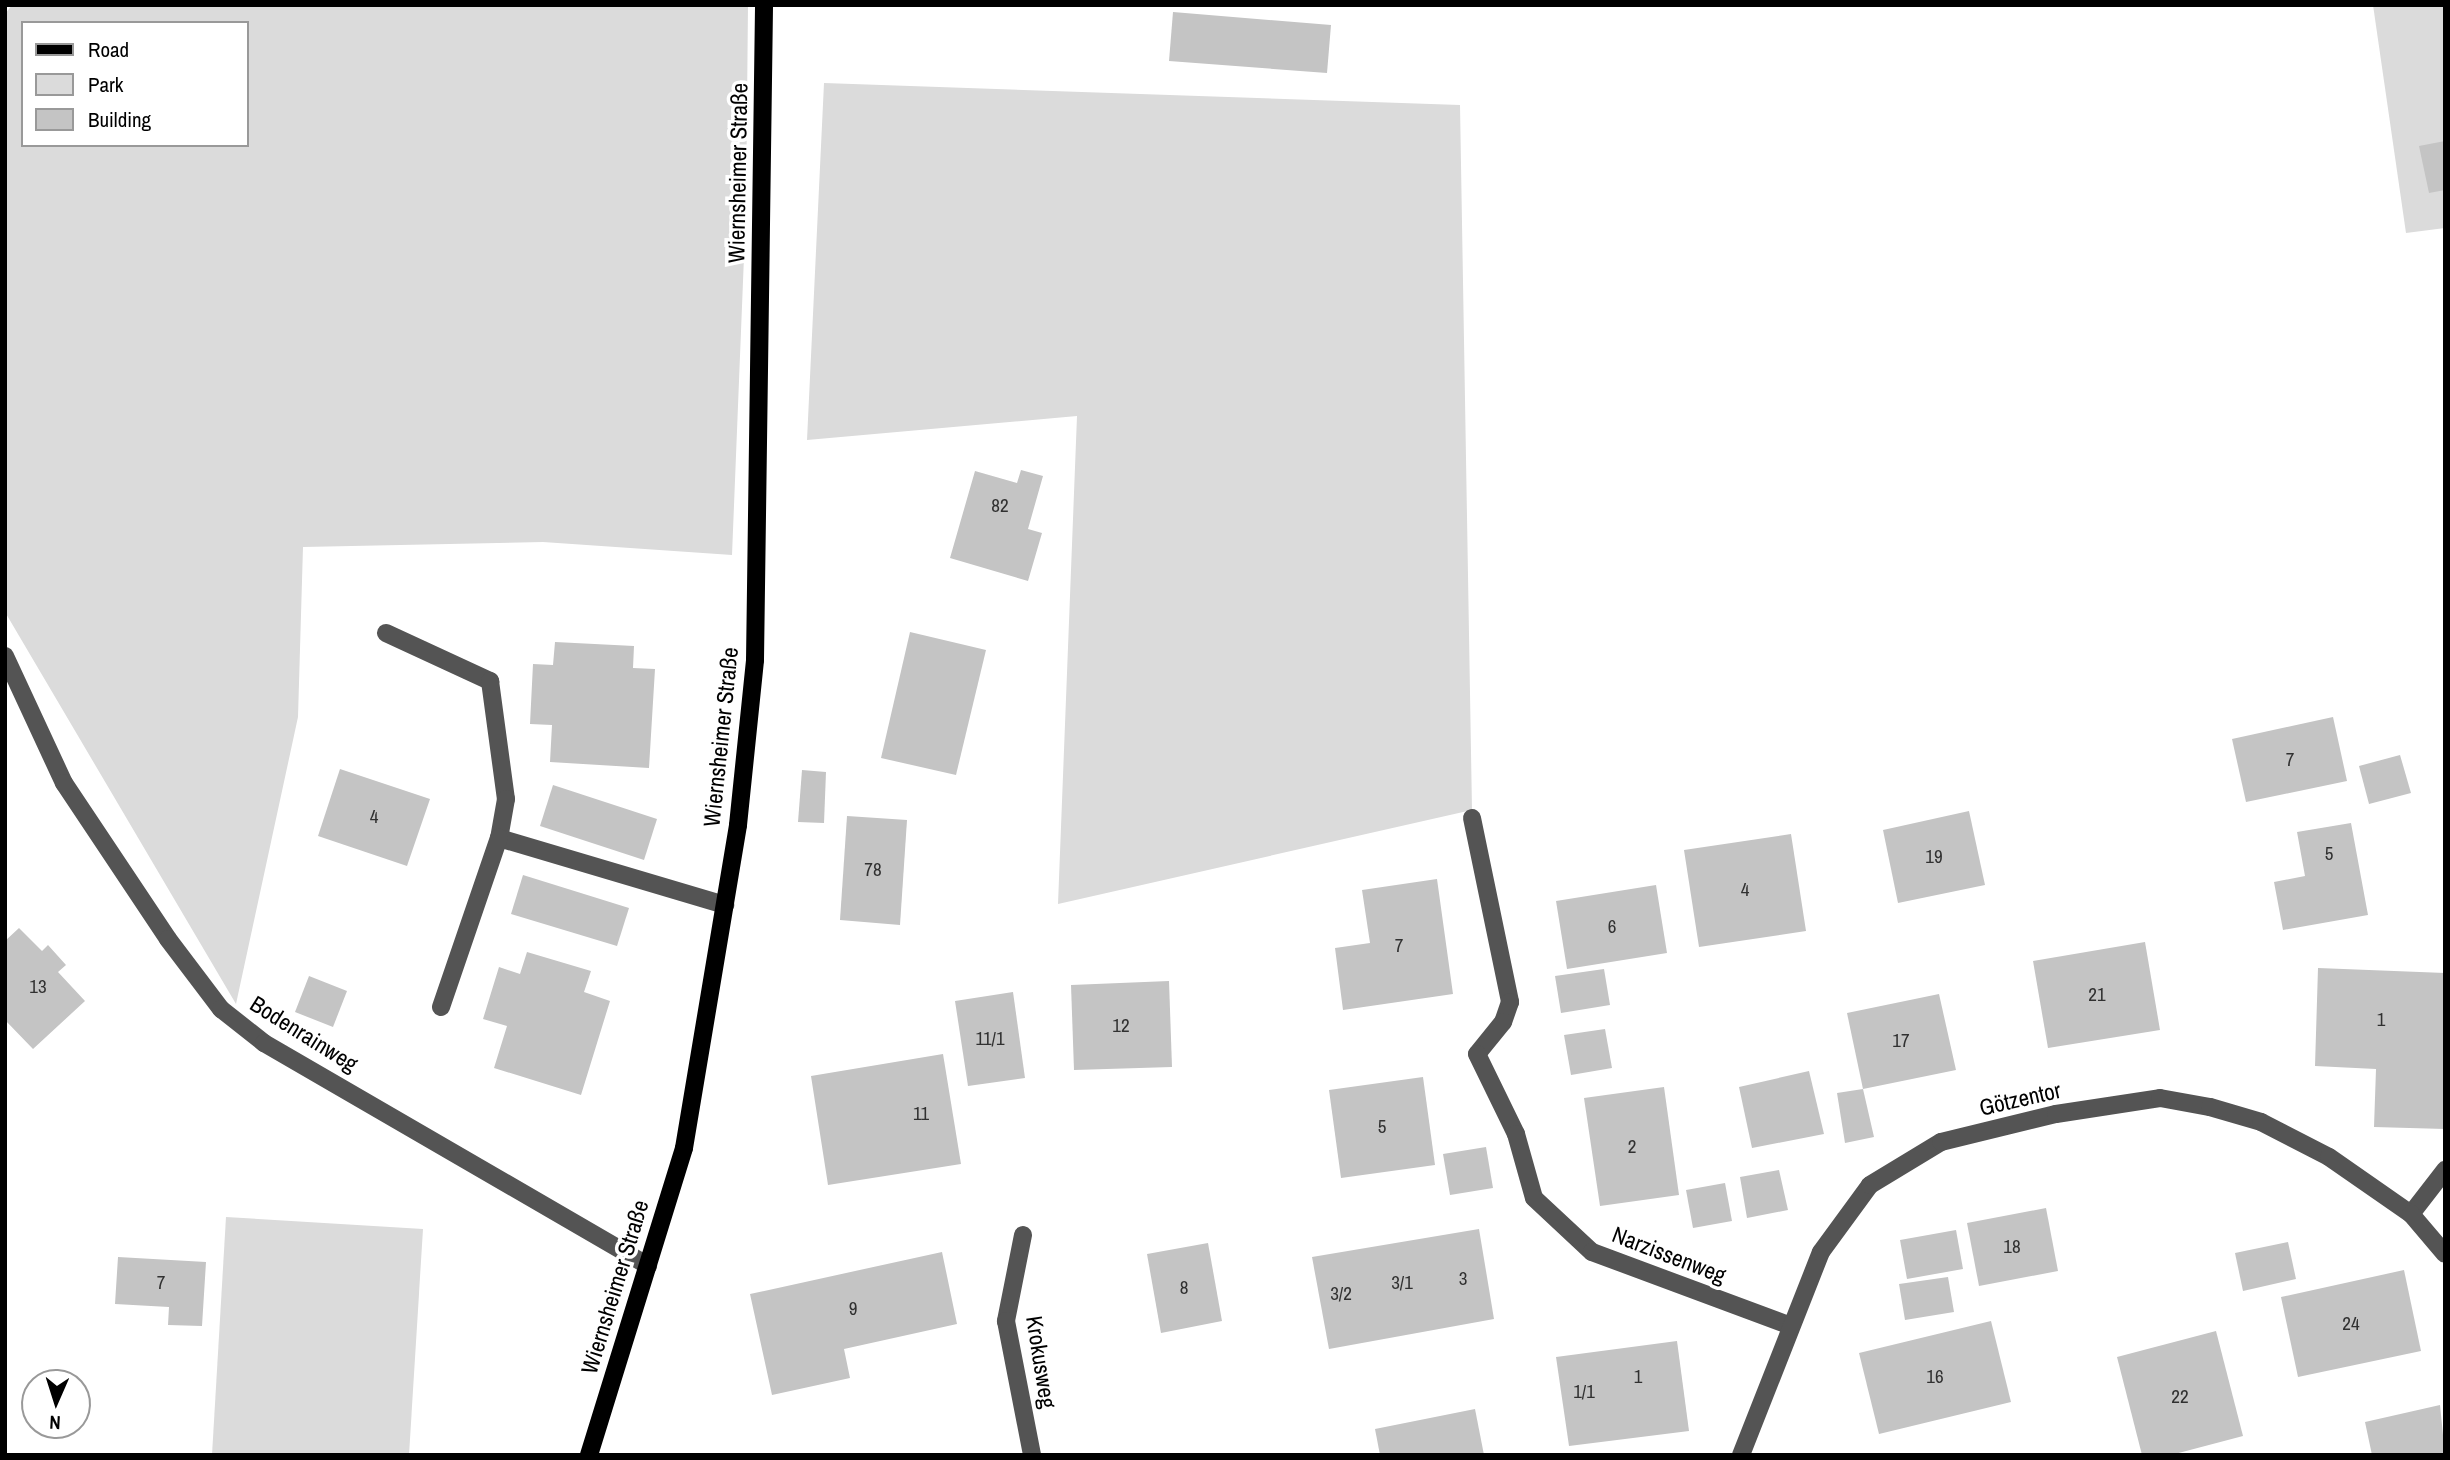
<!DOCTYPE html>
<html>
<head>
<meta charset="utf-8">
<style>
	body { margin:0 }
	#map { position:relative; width:2450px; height:1460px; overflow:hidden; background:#fff; font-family:"Archivo Narrow",sans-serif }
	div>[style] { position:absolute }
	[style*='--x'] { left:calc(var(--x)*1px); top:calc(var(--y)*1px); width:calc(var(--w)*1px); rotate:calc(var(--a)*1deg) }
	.green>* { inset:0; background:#dbdbdb }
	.building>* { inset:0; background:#c4c4c4 }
	.minor>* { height:18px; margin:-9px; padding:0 9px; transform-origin:9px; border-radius:9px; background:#545454 }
	.major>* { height:18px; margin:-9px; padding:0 9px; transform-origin:9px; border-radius:9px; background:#000 }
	span { translate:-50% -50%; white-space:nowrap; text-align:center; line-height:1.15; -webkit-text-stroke:7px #fff; paint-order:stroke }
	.number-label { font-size:19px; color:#313131 }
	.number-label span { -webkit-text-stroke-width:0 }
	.street-label { font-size:23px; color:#000 }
	.frame { position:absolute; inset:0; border:7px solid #000; pointer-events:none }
	.legend { position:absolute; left:21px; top:21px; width:228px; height:126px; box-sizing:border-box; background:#fff; border:2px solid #999; margin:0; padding:9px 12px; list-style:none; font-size:21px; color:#000 }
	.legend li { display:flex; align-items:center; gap:14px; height:35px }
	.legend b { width:35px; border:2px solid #999 }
	.north { position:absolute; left:21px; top:1369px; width:70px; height:70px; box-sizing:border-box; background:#fff; border:2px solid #999; border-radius:50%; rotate:183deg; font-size:19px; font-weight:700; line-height:28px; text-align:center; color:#000 }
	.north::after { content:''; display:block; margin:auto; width:24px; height:32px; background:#000; clip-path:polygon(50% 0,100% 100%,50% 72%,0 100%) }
</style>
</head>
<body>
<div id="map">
	<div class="green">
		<div style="clip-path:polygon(evenodd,12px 5px,748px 5px,746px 207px,732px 555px,543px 542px,303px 547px,298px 717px,236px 1004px,5px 612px,5px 14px,12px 5px,23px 23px,247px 23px,247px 145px,23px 145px,23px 23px)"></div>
		<div style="clip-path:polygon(2373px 5px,2445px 5px,2445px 228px,2406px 233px)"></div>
		<div style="clip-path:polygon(824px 83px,1460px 105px,1472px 810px,1058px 904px,1077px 416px,807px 440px)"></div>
		<div style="clip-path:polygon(226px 1217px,423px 1229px,409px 1455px,212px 1455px)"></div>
	</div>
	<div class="building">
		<div style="clip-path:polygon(1173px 12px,1331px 25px,1327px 73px,1169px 61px)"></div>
		<div style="clip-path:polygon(2445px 141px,2445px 190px,2429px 193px,2419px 146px)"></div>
		<div style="clip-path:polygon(1021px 470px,1043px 476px,1028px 529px,1042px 533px,1028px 581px,950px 558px,975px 471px,1017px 483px)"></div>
		<div style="clip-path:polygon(910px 632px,986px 650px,956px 775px,881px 758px)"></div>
		<div style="clip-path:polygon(555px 642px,634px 646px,633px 668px,655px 669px,649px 768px,550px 762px,552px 725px,530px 724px,533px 664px,553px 665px)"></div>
		<div style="clip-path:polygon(2333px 717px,2347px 781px,2246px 802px,2232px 739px)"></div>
		<div style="clip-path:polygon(2400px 755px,2411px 793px,2369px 804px,2359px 766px)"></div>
		<div style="clip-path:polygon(340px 769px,430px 799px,407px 866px,318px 836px)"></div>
		<div style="clip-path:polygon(802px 770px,826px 772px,824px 823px,798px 822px)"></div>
		<div style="clip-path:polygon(553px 785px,657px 819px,644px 860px,540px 826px)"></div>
		<div style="clip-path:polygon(1969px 811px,1985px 885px,1898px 903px,1883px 830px)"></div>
		<div style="clip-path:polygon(847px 816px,907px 820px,900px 925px,840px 920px)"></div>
		<div style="clip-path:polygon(2351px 823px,2368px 915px,2283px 930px,2274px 882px,2305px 876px,2297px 832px)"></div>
		<div style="clip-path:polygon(1791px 834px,1806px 931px,1699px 947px,1684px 850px)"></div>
		<div style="clip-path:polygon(523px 875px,629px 908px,617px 946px,511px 914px)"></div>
		<div style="clip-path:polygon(1437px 879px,1453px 994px,1343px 1010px,1335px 948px,1370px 943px,1362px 890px)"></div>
		<div style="clip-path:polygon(1656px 885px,1667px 953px,1567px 969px,1556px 901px)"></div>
		<div style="clip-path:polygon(19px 928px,42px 951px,48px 945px,66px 965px,58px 972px,85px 1001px,33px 1049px,5px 1020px,5px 941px)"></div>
		<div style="clip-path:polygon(2145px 942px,2160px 1030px,2048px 1048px,2033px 961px)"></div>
		<div style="clip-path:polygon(527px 952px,591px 971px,584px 992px,610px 1001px,581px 1095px,494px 1068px,507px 1026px,483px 1019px,499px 967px,520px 974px)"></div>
		<div style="clip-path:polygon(2318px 968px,2445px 973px,2445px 1129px,2374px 1127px,2376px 1069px,2315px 1066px)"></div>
		<div style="clip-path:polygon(1604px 969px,1610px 1005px,1561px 1013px,1555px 976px)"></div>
		<div style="clip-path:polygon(309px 976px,347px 991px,333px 1027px,295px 1012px)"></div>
		<div style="clip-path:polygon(1169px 981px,1172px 1067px,1074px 1070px,1071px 985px)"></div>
		<div style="clip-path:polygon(1013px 992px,1025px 1078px,968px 1086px,955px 1001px)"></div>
		<div style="clip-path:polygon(1939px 994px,1956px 1070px,1863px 1089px,1847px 1013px)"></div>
		<div style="clip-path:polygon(1605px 1029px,1612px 1068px,1571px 1075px,1564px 1035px)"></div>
		<div style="clip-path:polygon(943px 1054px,961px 1164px,828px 1185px,811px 1076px)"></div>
		<div style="clip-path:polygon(1809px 1071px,1824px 1134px,1752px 1148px,1739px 1087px)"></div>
		<div style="clip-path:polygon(1423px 1077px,1435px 1165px,1341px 1178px,1329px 1090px)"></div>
		<div style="clip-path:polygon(1664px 1087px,1679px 1195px,1600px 1206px,1584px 1098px)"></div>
		<div style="clip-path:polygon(1863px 1089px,1874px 1137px,1845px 1143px,1837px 1093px)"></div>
		<div style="clip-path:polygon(1486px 1147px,1493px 1188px,1450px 1195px,1443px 1154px)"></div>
		<div style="clip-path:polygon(1779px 1170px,1788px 1210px,1747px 1218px,1740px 1177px)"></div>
		<div style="clip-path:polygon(1725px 1183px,1732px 1221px,1693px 1228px,1686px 1190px)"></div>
		<div style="clip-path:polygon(2046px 1208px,2058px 1271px,1979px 1286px,1967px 1223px)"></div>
		<div style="clip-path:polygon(1479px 1229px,1494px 1319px,1329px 1349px,1312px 1257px)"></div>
		<div style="clip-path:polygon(1956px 1230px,1963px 1269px,1907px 1279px,1900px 1240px)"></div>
		<div style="clip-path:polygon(2288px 1242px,2296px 1279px,2243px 1291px,2235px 1253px)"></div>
		<div style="clip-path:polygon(1208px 1243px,1222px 1321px,1161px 1333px,1147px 1254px)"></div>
		<div style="clip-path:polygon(942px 1252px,957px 1324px,844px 1349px,850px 1378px,772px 1395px,750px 1294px)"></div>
		<div style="clip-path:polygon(118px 1257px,206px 1262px,202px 1326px,168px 1325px,169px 1307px,115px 1304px)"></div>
		<div style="clip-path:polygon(2404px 1270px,2421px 1351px,2298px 1377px,2281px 1297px)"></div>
		<div style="clip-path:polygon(1948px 1277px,1954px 1312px,1905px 1320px,1899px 1284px)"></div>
		<div style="clip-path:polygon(1991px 1321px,2011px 1402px,1879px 1434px,1859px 1353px)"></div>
		<div style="clip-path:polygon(2216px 1331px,2243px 1436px,2171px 1455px,2142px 1455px,2117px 1357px)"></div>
		<div style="clip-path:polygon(1677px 1341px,1689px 1431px,1569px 1446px,1556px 1357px)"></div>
		<div style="clip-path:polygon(2440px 1405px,2445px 1455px,2372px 1455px,2365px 1422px)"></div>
		<div style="clip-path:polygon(1475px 1409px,1484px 1455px,1380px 1455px,1375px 1429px)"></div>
	</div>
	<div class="minor">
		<div style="--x:386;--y:633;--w:115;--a:24.8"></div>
		<div style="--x:490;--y:681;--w:119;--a:82.3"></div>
		<div style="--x:506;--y:799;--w:40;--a:100"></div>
		<div style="--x:499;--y:838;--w:236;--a:16.5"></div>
		<div style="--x:5;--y:656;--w:140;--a:65.1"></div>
		<div style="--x:64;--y:783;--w:187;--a:56.3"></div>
		<div style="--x:168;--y:939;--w:88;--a:52.9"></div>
		<div style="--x:221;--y:1009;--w:55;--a:38.3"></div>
		<div style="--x:264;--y:1043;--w:444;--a:30.1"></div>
		<div style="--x:1472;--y:818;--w:188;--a:78.3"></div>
		<div style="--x:1510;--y:1002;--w:21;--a:109"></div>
		<div style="--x:1503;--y:1022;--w:41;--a:129.1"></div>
		<div style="--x:1477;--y:1054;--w:89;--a:64"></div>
		<div style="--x:1516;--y:1134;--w:66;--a:74.3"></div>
		<div style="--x:1534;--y:1198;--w:79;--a:43"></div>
		<div style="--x:1592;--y:1252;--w:212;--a:20.4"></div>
		<div style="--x:441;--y:1007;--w:179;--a:-71.1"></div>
		<div style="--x:2411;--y:1214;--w:56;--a:-52.3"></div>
		<div style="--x:1023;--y:1235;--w:88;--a:101.2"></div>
		<div style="--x:1006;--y:1321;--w:136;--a:79"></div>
		<div style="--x:1741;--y:1455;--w:218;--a:-68.5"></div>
		<div style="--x:1821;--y:1252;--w:83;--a:-53.8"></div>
		<div style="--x:1870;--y:1185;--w:83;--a:-31.2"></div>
		<div style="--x:1941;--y:1142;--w:118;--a:-13.7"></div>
		<div style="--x:2056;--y:1114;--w:105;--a:-8.7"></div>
		<div style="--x:2160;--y:1098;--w:51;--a:10.2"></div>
		<div style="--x:2210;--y:1107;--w:53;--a:16.4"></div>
		<div style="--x:2261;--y:1122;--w:76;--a:27.2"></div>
		<div style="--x:2329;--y:1157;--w:100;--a:34.8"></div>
		<div style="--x:2411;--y:1214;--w:52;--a:49.6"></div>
	</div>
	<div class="major">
		<div style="--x:589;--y:1455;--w:321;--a:-72.8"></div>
		<div style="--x:684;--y:1148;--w:327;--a:-80.5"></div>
		<div style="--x:738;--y:825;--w:166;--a:-84.1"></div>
		<div style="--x:755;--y:660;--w:655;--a:-89.21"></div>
	</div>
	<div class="number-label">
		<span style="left:1000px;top:506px">82</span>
		<span style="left:2290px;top:760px">7</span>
		<span style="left:374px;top:817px">4</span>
		<span style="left:2329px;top:854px">5</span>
		<span style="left:1934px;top:857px">19</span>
		<span style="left:873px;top:870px">78</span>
		<span style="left:1745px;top:890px">4</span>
		<span style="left:1612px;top:927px">6</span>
		<span style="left:1399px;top:946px">7</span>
		<span style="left:38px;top:987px">13</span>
		<span style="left:2097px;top:995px">21</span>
		<span style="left:2381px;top:1020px">1</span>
		<span style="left:1121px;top:1026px">12</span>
		<span style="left:990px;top:1039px">11/1</span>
		<span style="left:1901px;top:1041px">17</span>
		<span style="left:921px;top:1114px">11</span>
		<span style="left:1382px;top:1127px">5</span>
		<span style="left:1632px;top:1147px">2</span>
		<span style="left:2012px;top:1247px">18</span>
		<span style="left:1463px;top:1279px">3</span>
		<span style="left:161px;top:1283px">7</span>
		<span style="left:1402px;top:1283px">3/1</span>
		<span style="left:1184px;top:1288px">8</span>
		<span style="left:1341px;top:1294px">3/2</span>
		<span style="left:853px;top:1309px">9</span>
		<span style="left:2351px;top:1324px">24</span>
		<span style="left:1638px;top:1377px">1</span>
		<span style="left:1935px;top:1377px">16</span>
		<span style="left:1584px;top:1392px">1/1</span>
		<span style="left:2180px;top:1397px">22</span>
	</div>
	<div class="street-label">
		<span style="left:738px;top:173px;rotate:-89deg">Wiernsheimer Straße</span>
		<span style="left:721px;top:737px;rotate:-84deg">Wiernsheimer Straße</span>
		<span style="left:304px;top:1034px;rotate:32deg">Bodenrainweg</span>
		<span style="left:2020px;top:1099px;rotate:-13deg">Götzentor</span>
		<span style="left:1669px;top:1255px;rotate:21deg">Narzissenweg</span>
		<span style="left:615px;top:1287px;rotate:-73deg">Wiernsheimer Straße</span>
		<span style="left:1041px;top:1362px;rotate:81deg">Krokusweg</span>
	</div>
	<div class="frame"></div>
	<ul class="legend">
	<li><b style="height:9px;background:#000"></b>Road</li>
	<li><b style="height:19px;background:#dbdbdb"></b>Park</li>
	<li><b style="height:19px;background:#c4c4c4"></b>Building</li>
	</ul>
	<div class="north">N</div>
</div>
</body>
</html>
